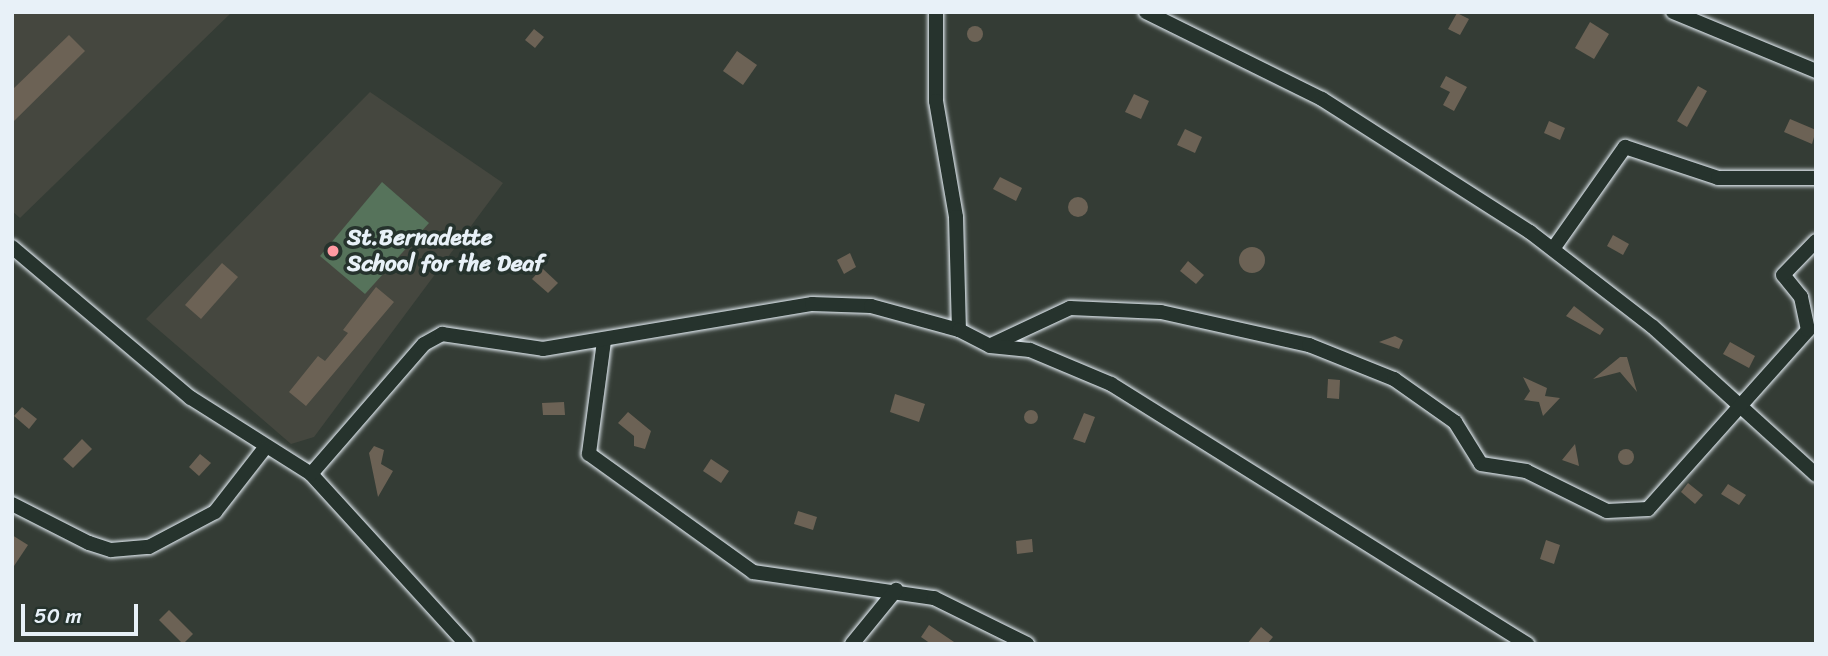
<!DOCTYPE html>
<html>
<head>
<meta charset="utf-8">
<style>
	body { margin:0 }
	#map { position:relative; width:1828px; height:656px; overflow:hidden; background:#343c35; font-family:Sriracha,sans-serif }
	div>[style] { position:absolute }
	[style*='--x'] { left:calc(var(--x)*1px); top:calc(var(--y)*1px); width:calc(var(--w)*1px); rotate:calc(var(--a)*1deg) }
	.built>* { inset:0; background:#45473f }
	.green>* { inset:0; background:#56735b }
	.building>* { inset:0; background:#6c6255 }
	.round { border-radius:50% }
	.roads { filter:drop-shadow(0 0 2px #e8f1f8) drop-shadow(0 0 2px #e8f1f8) }
	.street>* { height:14px; margin:-7px; padding:0 7px; transform-origin:7px; border-radius:7px; background:#26332d }
	.dots>* { width:19px; height:19px; translate:-50% -50%; box-sizing:border-box; border:4px solid #26332d; border-radius:50% }
	span { translate:-50% -50%; white-space:nowrap; text-align:center; line-height:1.15; -webkit-text-stroke:7px #26332d; paint-order:stroke }
	.poi-label { font-size:23px; color:#e8f1f8; font-weight:700 }
	.left { translate:0 -50%; text-align:left }
	.frame { position:absolute; inset:0; border:14px solid #e8f1f8; pointer-events:none }
	.scale { position:absolute; left:21px; top:604px; width:117px; height:32px; box-sizing:border-box; border:4px solid #e8f1f8; border-top:0; padding-left:9px; font-size:21px; line-height:24px; white-space:nowrap; color:#e8f1f8; -webkit-text-stroke:5px #26332d; paint-order:stroke }
</style>
</head>
<body>
<div id="map">
	<div class="built">
		<div style="clip-path:polygon(12px 12px,232px 12px,20px 218px,12px 211px)"></div>
		<div style="clip-path:polygon(370px 92px,503px 183px,314px 437px,291px 444px,146px 319px)"></div>
	</div>
	<div class="green">
		<div style="clip-path:polygon(382px 182px,429px 223px,365px 294px,320px 256px)"></div>
	</div>
	<div class="building">
		<div style="clip-path:polygon(1457px 13px,1469px 19px,1460px 35px,1448px 29px)"></div>
		<div style="clip-path:polygon(1590px 22px,1609px 34px,1594px 59px,1575px 48px)"></div>
		<div class="round" style="left:967px;top:26px;width:16px;height:16px"></div>
		<div style="clip-path:polygon(534px 29px,544px 37px,535px 48px,525px 40px)"></div>
		<div style="clip-path:polygon(69px 35px,85px 51px,12px 123px,12px 90px)"></div>
		<div style="clip-path:polygon(737px 51px,757px 65px,743px 85px,723px 71px)"></div>
		<div style="clip-path:polygon(1446px 76px,1467px 87px,1454px 111px,1443px 105px,1450px 92px,1440px 87px)"></div>
		<div style="clip-path:polygon(1698px 86px,1707px 91px,1687px 127px,1677px 121px)"></div>
		<div style="clip-path:polygon(1134px 94px,1149px 101px,1141px 119px,1125px 112px)"></div>
		<div style="clip-path:polygon(1790px 119px,1816px 130px,1812px 144px,1784px 132px)"></div>
		<div style="clip-path:polygon(1549px 121px,1565px 128px,1560px 140px,1544px 133px)"></div>
		<div style="clip-path:polygon(1185px 129px,1202px 137px,1195px 153px,1177px 145px)"></div>
		<div style="clip-path:polygon(1000px 177px,1022px 188px,1016px 201px,993px 189px)"></div>
		<div class="round" style="left:1068px;top:197px;width:20px;height:20px"></div>
		<div style="clip-path:polygon(1613px 235px,1629px 244px,1623px 255px,1607px 246px)"></div>
		<div class="round" style="left:1239px;top:247px;width:26px;height:26px"></div>
		<div style="clip-path:polygon(850px 253px,856px 267px,844px 274px,837px 260px)"></div>
		<div style="clip-path:polygon(1188px 261px,1204px 275px,1196px 284px,1180px 271px)"></div>
		<div style="clip-path:polygon(222px 263px,238px 277px,201px 319px,185px 305px)"></div>
		<div style="clip-path:polygon(542px 268px,558px 283px,548px 293px,532px 279px)"></div>
		<div style="clip-path:polygon(376px 287px,394px 302px,306px 406px,289px 392px,318px 356px,325px 361px,348px 333px,343px 330px)"></div>
		<div style="clip-path:polygon(1574px 306px,1604px 329px,1600px 335px,1566px 316px)"></div>
		<div style="clip-path:polygon(1395px 336px,1403px 340px,1399px 349px,1379px 342px)"></div>
		<div style="clip-path:polygon(1730px 342px,1755px 356px,1749px 368px,1723px 354px)"></div>
		<div style="clip-path:polygon(1620px 357px,1627px 357px,1637px 392px,1620px 372px,1593px 379px)"></div>
		<div style="clip-path:polygon(1523px 377px,1547px 388px,1545px 396px,1560px 398px,1543px 416px,1539px 402px,1524px 400px,1530px 391px)"></div>
		<div style="clip-path:polygon(1328px 379px,1340px 380px,1339px 399px,1327px 398px)"></div>
		<div style="clip-path:polygon(895px 394px,925px 404px,919px 422px,890px 412px)"></div>
		<div style="clip-path:polygon(564px 402px,565px 415px,543px 415px,542px 403px)"></div>
		<div style="clip-path:polygon(22px 407px,37px 419px,29px 429px,14px 416px)"></div>
		<div class="round" style="left:1024px;top:410px;width:14px;height:14px"></div>
		<div style="clip-path:polygon(628px 412px,651px 431px,645px 449px,634px 446px,634px 436px,618px 423px)"></div>
		<div style="clip-path:polygon(1084px 413px,1095px 417px,1085px 443px,1073px 439px)"></div>
		<div style="clip-path:polygon(82px 439px,92px 449px,73px 468px,63px 459px)"></div>
		<div style="clip-path:polygon(1575px 444px,1579px 466px,1562px 460px)"></div>
		<div style="clip-path:polygon(374px 446px,384px 450px,381px 464px,393px 471px,378px 497px,369px 453px)"></div>
		<div class="round" style="left:1618px;top:449px;width:16px;height:16px"></div>
		<div style="clip-path:polygon(200px 454px,211px 463px,199px 476px,189px 467px)"></div>
		<div style="clip-path:polygon(711px 459px,729px 471px,721px 483px,703px 471px)"></div>
		<div style="clip-path:polygon(1688px 483px,1703px 495px,1695px 504px,1681px 492px)"></div>
		<div style="clip-path:polygon(1728px 484px,1746px 495px,1739px 505px,1721px 494px)"></div>
		<div style="clip-path:polygon(798px 511px,817px 517px,813px 530px,794px 524px)"></div>
		<div style="clip-path:polygon(12px 535px,28px 545px,12px 569px)"></div>
		<div style="clip-path:polygon(1032px 539px,1033px 552px,1017px 554px,1016px 541px)"></div>
		<div style="clip-path:polygon(1546px 540px,1560px 545px,1554px 564px,1540px 559px)"></div>
		<div style="clip-path:polygon(169px 610px,193px 634px,183px 644px,159px 620px)"></div>
		<div style="clip-path:polygon(929px 625px,957px 644px,931px 644px,921px 637px)"></div>
		<div style="clip-path:polygon(1261px 627px,1273px 637px,1267px 644px,1247px 644px)"></div>
	</div>
	<div class="roads">
		<div class="street">
			<div style="--x:936;--y:12;--w:89;--a:90"></div>
			<div style="--x:936;--y:101;--w:118;--a:80.2"></div>
			<div style="--x:956;--y:217;--w:113;--a:88.5"></div>
			<div style="--x:1146;--y:12;--w:196;--a:26.3"></div>
			<div style="--x:1322;--y:99;--w:247;--a:32.6"></div>
			<div style="--x:1530;--y:232;--w:155;--a:37.7"></div>
			<div style="--x:1653;--y:327;--w:220;--a:42.2"></div>
			<div style="--x:1673;--y:12;--w:155;--a:22.4"></div>
			<div style="--x:12;--y:247;--w:234;--a:40.2"></div>
			<div style="--x:191;--y:398;--w:142;--a:32.3"></div>
			<div style="--x:311;--y:474;--w:230;--a:47.6"></div>
			<div style="--x:1553;--y:249;--w:125;--a:-54.8"></div>
			<div style="--x:1625;--y:147;--w:98;--a:18.4"></div>
			<div style="--x:1718;--y:178;--w:98;--a:0"></div>
			<div style="--x:604;--y:341;--w:114;--a:97.6"></div>
			<div style="--x:589;--y:454;--w:202;--a:35.7"></div>
			<div style="--x:753;--y:572;--w:183;--a:8.2"></div>
			<div style="--x:934;--y:598;--w:104;--a:26.3"></div>
			<div style="--x:991;--y:345;--w:87;--a:-25.1"></div>
			<div style="--x:1070;--y:308;--w:91;--a:2.5"></div>
			<div style="--x:1161;--y:312;--w:152;--a:12.6"></div>
			<div style="--x:1309;--y:345;--w:92;--a:21.8"></div>
			<div style="--x:1394;--y:379;--w:75;--a:35.2"></div>
			<div style="--x:1455;--y:422;--w:49;--a:58.2"></div>
			<div style="--x:1481;--y:464;--w:46;--a:8.8"></div>
			<div style="--x:1526;--y:471;--w:90;--a:26.3"></div>
			<div style="--x:1607;--y:511;--w:41;--a:-2.8"></div>
			<div style="--x:1648;--y:509;--w:240;--a:-48.2"></div>
			<div style="--x:1808;--y:330;--w:34;--a:-102"></div>
			<div style="--x:1801;--y:297;--w:28;--a:-129"></div>
			<div style="--x:1783;--y:275;--w:47;--a:-45.9"></div>
			<div style="--x:311;--y:474;--w:172;--a:-49"></div>
			<div style="--x:424;--y:344;--w:21;--a:-29"></div>
			<div style="--x:442;--y:334;--w:102;--a:8.4"></div>
			<div style="--x:543;--y:349;--w:273;--a:-9.5"></div>
			<div style="--x:812;--y:304;--w:59;--a:1.9"></div>
			<div style="--x:871;--y:306;--w:91;--a:15.3"></div>
			<div style="--x:959;--y:330;--w:35;--a:27"></div>
			<div style="--x:990;--y:346;--w:40;--a:5.7"></div>
			<div style="--x:1030;--y:350;--w:88;--a:22.8"></div>
			<div style="--x:1111;--y:384;--w:491;--a:32"></div>
			<div style="--x:12;--y:504;--w:86;--a:26.9"></div>
			<div style="--x:89;--y:543;--w:23;--a:18"></div>
			<div style="--x:111;--y:550;--w:38;--a:-5"></div>
			<div style="--x:149;--y:547;--w:75;--a:-27.9"></div>
			<div style="--x:215;--y:512;--w:80;--a:-52.1"></div>
			<div style="--x:852;--y:644;--w:70;--a:-50.8"></div>
		</div>
	</div>
	<div class="dots">
		<div style="left:333px;top:251px;background:#ff9aa2"></div>
	</div>
	<div class="poi-label">
		<span class="left" style="left:347px;top:251px">St.Bernadette<br>School for the Deaf</span>
	</div>
	<div class="frame"></div>
	<div class="scale">50 m</div>
</div>
</body>
</html>
